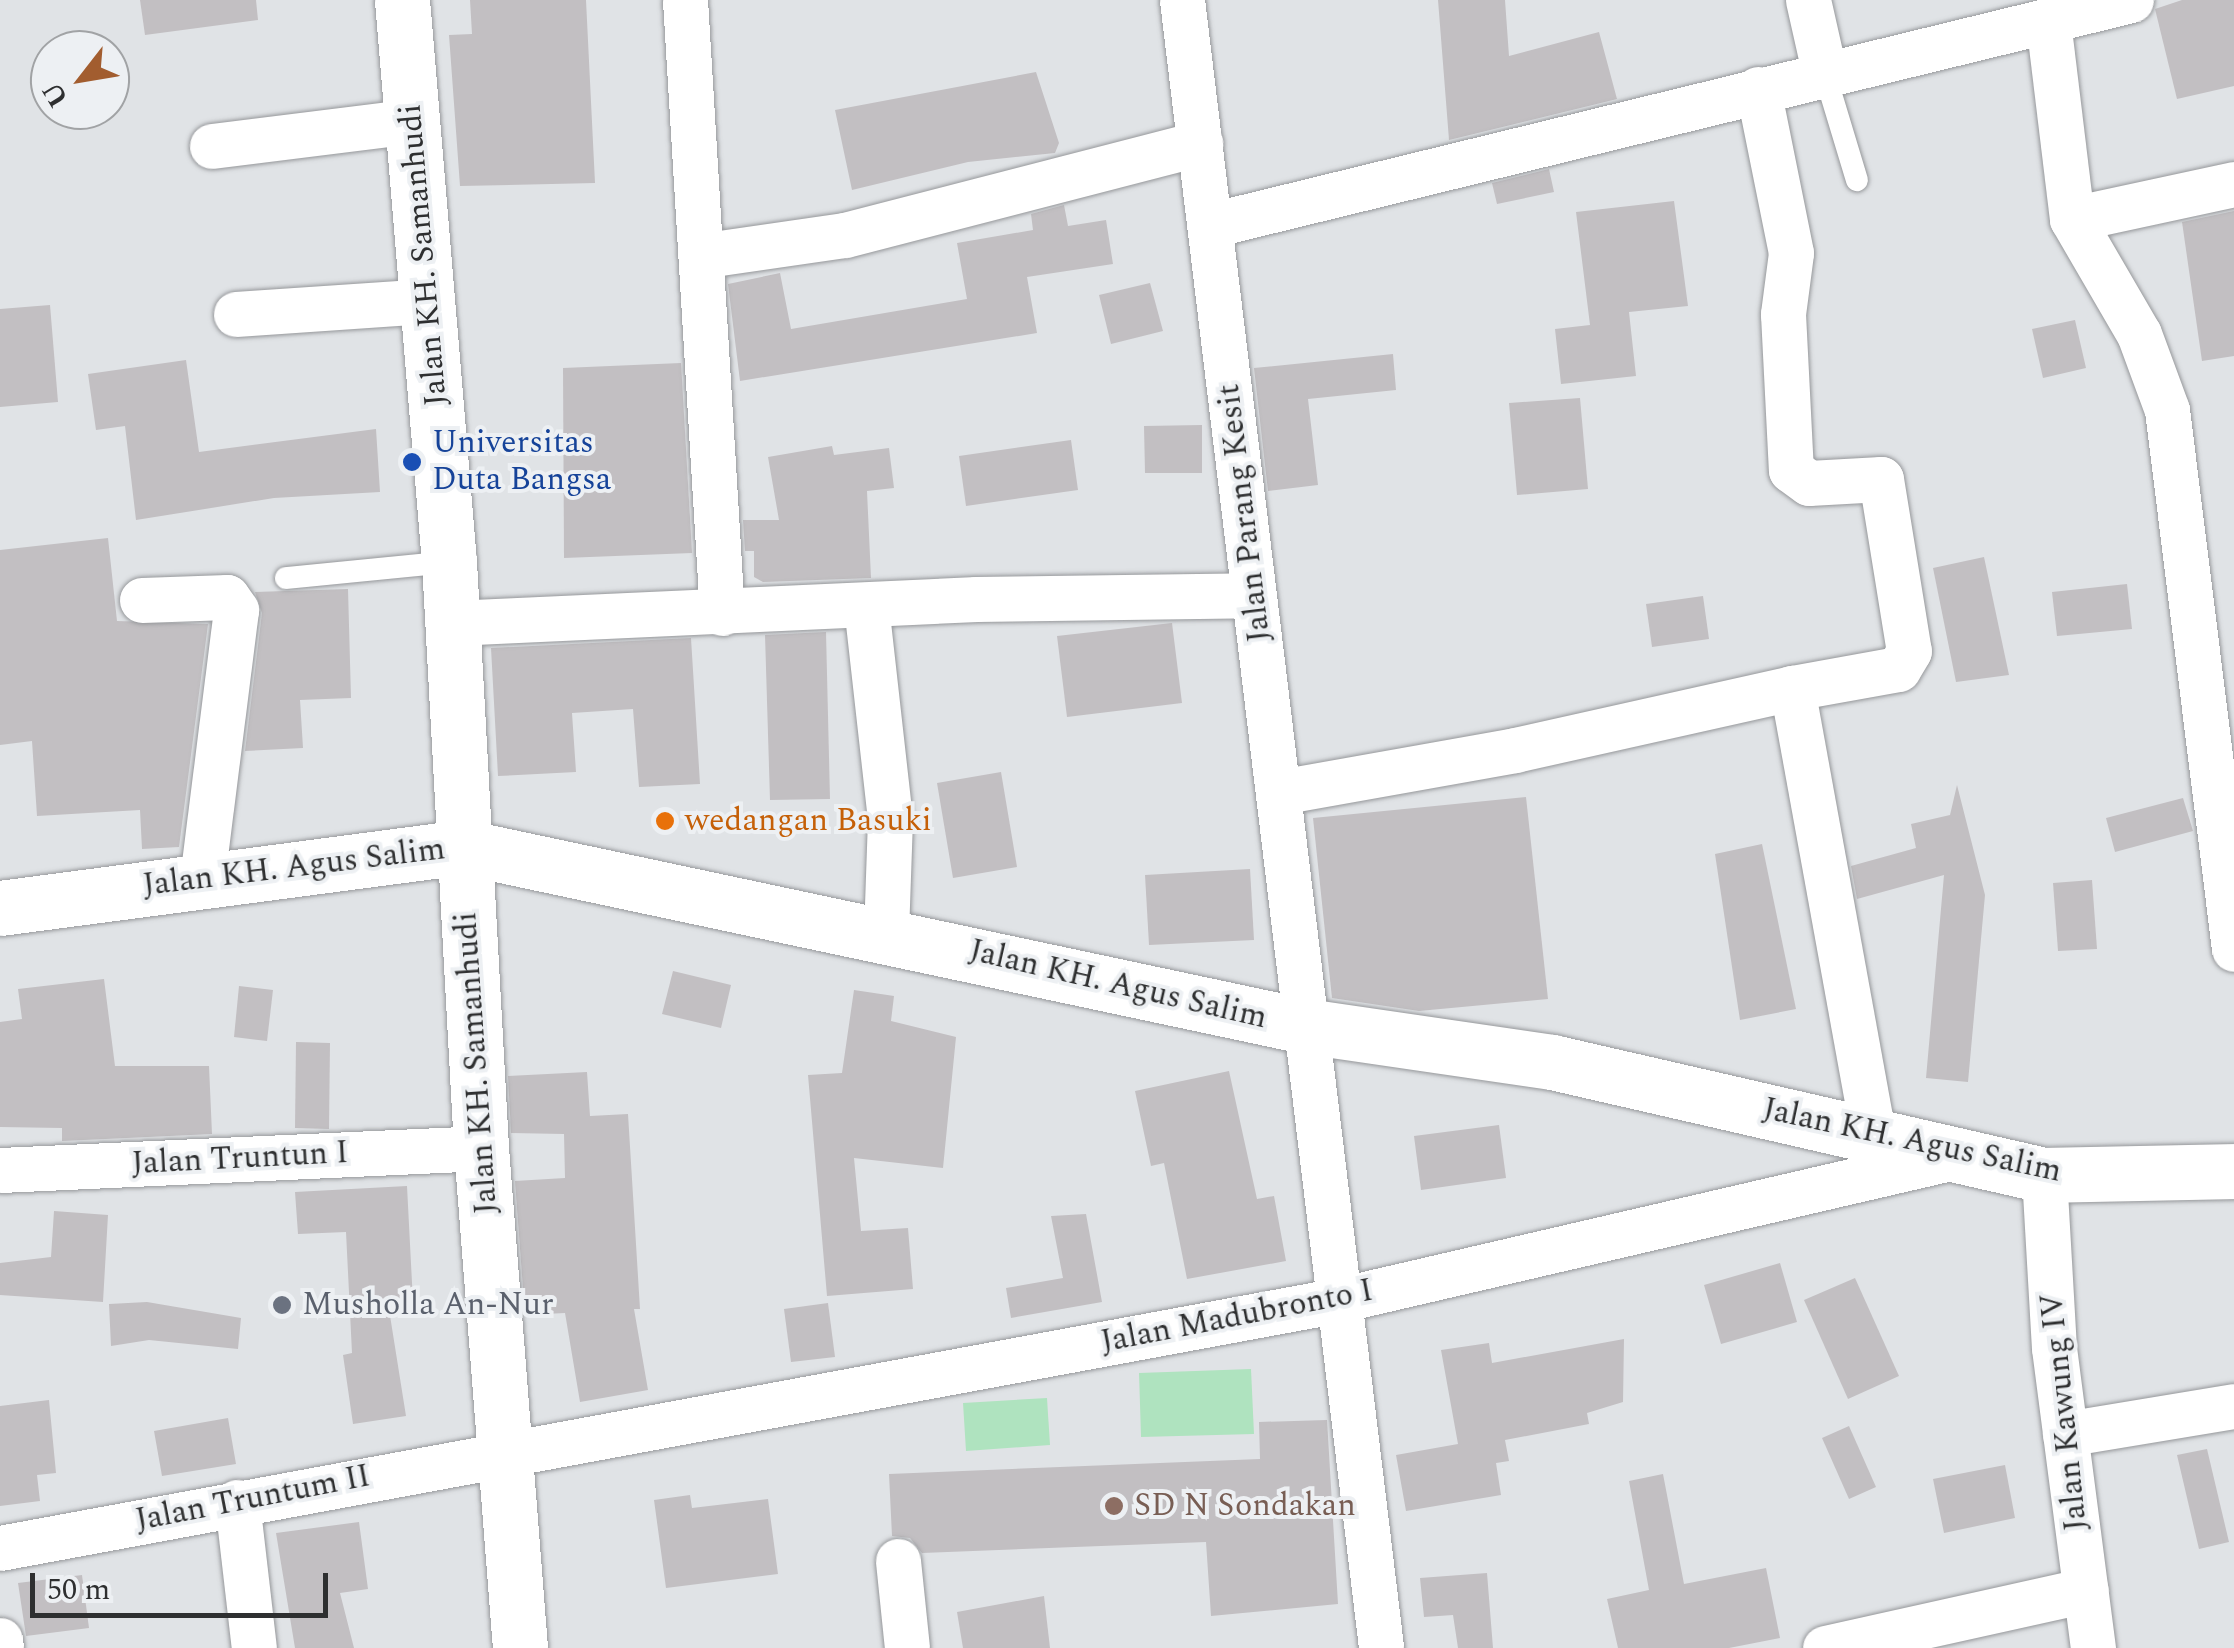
<!DOCTYPE html>
<html>
<head>
<meta charset="utf-8">
<style>
	body { margin:0 }
	#map { position:relative; width:2234px; height:1648px; overflow:hidden; background:#e0e3e6; font-family:Spectral,serif }
	div>[style] { position:absolute }
	[style*='--x'] { left:calc(var(--x)*1px); top:calc(var(--y)*1px); width:calc(var(--w)*1px); rotate:calc(var(--a)*1deg) }
	.green>* { inset:0; background:#afe3bf }
	.building>* { inset:0; background:#c2bfc2 }
	.roads { filter:drop-shadow(0 0 2px #96989b) drop-shadow(0 0 2px #96989b) }
	.service>* { height:22px; margin:-11px; padding:0 11px; transform-origin:11px; border-radius:11px; background:#fff }
	.minor>* { height:45px; margin:-22.5px; padding:0 22.5px; transform-origin:22.5px; border-radius:22.5px; background:#fff }
	.secondary>* { height:55px; margin:-27.5px; padding:0 27.5px; transform-origin:27.5px; border-radius:27.5px; background:#fff }
	.dots>* { width:28px; height:28px; translate:-50% -50%; box-sizing:border-box; border:5px solid #edf0f3; border-radius:50% }
	span { translate:-50% -50%; white-space:nowrap; text-align:center; line-height:1.15; -webkit-text-stroke:8px #edf0f3; paint-order:stroke }
	.street-label { font-size:32px; color:#2e2f30 }
	.transit-label { font-size:32px; color:#164399 }
	.left { translate:0 -50%; text-align:left }
	.food-label { font-size:32px; color:#c56008 }
	.worship-label { font-size:32px; color:#5b616d }
	.education-label { font-size:32px; color:#785e54 }
	.north { position:absolute; left:30px; top:30px; width:100px; height:100px; box-sizing:border-box; background:#edf0f3; border:2px solid #a1a3a5; border-radius:50%; rotate:239deg; font-size:28px; font-weight:700; line-height:40px; text-align:center; color:#2e2f30 }
	.north::after { content:''; display:block; margin:auto; width:35px; height:45px; background:#a25d2f; clip-path:polygon(50% 0,100% 100%,50% 72%,0 100%) }
	.scale { position:absolute; left:30px; top:1573px; width:298px; height:45px; box-sizing:border-box; border:5px solid #2e2f30; border-top:0; padding-left:12px; font-size:30px; line-height:35px; white-space:nowrap; color:#2e2f30; -webkit-text-stroke:8px #edf0f3; paint-order:stroke }
</style>
</head>
<body>
<div id="map">
	<div class="green">
		<div style="clip-path:polygon(1251px 1369px,1254px 1434px,1141px 1437px,1139px 1373px)"></div>
		<div style="clip-path:polygon(1047px 1398px,1050px 1445px,966px 1451px,963px 1403px)"></div>
	</div>
	<div class="building">
		<div style="clip-path:polygon(140px 0,256px 0,258px 20px,145px 35px)"></div>
		<div style="clip-path:polygon(470px 0,586px 0,595px 183px,460px 186px,449px 35px,472px 34px)"></div>
		<div style="clip-path:polygon(1438px 0,1505px 0,1509px 56px,1599px 32px,1617px 99px,1449px 140px)"></div>
		<div style="clip-path:polygon(2182px 0,2234px 0,2234px 86px,2177px 99px,2155px 9px)"></div>
		<div style="clip-path:polygon(1036px 72px,1059px 143px,1055px 153px,968px 162px,852px 190px,835px 110px)"></div>
		<div style="clip-path:polygon(1549px 169px,1554px 192px,1497px 204px,1492px 183px)"></div>
		<div style="clip-path:polygon(1674px 201px,1688px 306px,1629px 312px,1636px 376px,1561px 384px,1555px 329px,1590px 325px,1576px 212px)"></div>
		<div style="clip-path:polygon(1064px 205px,1068px 226px,1106px 220px,1113px 264px,1027px 277px,1037px 333px,740px 381px,728px 284px,780px 273px,791px 329px,967px 299px,957px 243px,1033px 230px,1031px 214px)"></div>
		<div style="clip-path:polygon(2234px 211px,2234px 356px,2202px 361px,2182px 222px)"></div>
		<div style="clip-path:polygon(1150px 283px,1163px 331px,1111px 344px,1099px 295px)"></div>
		<div style="clip-path:polygon(50px 305px,58px 402px,0 407px,0 309px)"></div>
		<div style="clip-path:polygon(2075px 320px,2086px 368px,2043px 378px,2032px 329px)"></div>
		<div style="clip-path:polygon(1393px 354px,1396px 390px,1308px 399px,1318px 485px,1268px 491px,1254px 368px)"></div>
		<div style="clip-path:polygon(186px 360px,199px 452px,376px 429px,380px 492px,274px 498px,136px 520px,125px 426px,96px 430px,88px 374px)"></div>
		<div style="clip-path:polygon(681px 363px,692px 553px,564px 558px,563px 368px)"></div>
		<div style="clip-path:polygon(1580px 398px,1588px 489px,1517px 495px,1509px 403px)"></div>
		<div style="clip-path:polygon(1202px 425px,1202px 473px,1145px 473px,1144px 426px)"></div>
		<div style="clip-path:polygon(1071px 440px,1078px 490px,966px 506px,959px 456px)"></div>
		<div style="clip-path:polygon(832px 446px,834px 455px,889px 448px,894px 488px,867px 491px,871px 578px,763px 582px,754px 577px,754px 551px,745px 551px,743px 520px,779px 520px,768px 457px)"></div>
		<div style="clip-path:polygon(108px 538px,117px 621px,208px 624px,179px 847px,142px 849px,140px 810px,37px 816px,32px 741px,0 745px,0 550px)"></div>
		<div style="clip-path:polygon(1984px 557px,2009px 675px,1956px 682px,1933px 568px)"></div>
		<div style="clip-path:polygon(2127px 584px,2132px 629px,2057px 636px,2052px 592px)"></div>
		<div style="clip-path:polygon(348px 589px,351px 698px,300px 700px,303px 748px,245px 751px,262px 613px,255px 592px)"></div>
		<div style="clip-path:polygon(1703px 596px,1709px 639px,1652px 647px,1646px 604px)"></div>
		<div style="clip-path:polygon(1172px 623px,1182px 703px,1067px 717px,1057px 636px)"></div>
		<div style="clip-path:polygon(826px 632px,830px 799px,770px 800px,765px 635px)"></div>
		<div style="clip-path:polygon(691px 638px,700px 784px,639px 787px,633px 709px,572px 713px,576px 772px,498px 776px,491px 648px)"></div>
		<div style="clip-path:polygon(1001px 772px,1017px 867px,953px 878px,937px 783px)"></div>
		<div style="clip-path:polygon(1957px 785px,1985px 895px,1968px 1082px,1926px 1078px,1944px 875px,1857px 899px,1851px 866px,1916px 848px,1911px 824px,1950px 815px)"></div>
		<div style="clip-path:polygon(1526px 797px,1548px 999px,1419px 1011px,1332px 998px,1313px 818px)"></div>
		<div style="clip-path:polygon(2183px 798px,2193px 831px,2115px 852px,2106px 818px)"></div>
		<div style="clip-path:polygon(1762px 844px,1796px 1009px,1740px 1020px,1715px 854px)"></div>
		<div style="clip-path:polygon(1250px 869px,1254px 940px,1149px 945px,1145px 875px)"></div>
		<div style="clip-path:polygon(2092px 880px,2097px 949px,2058px 951px,2053px 883px)"></div>
		<div style="clip-path:polygon(673px 971px,731px 985px,721px 1028px,662px 1014px)"></div>
		<div style="clip-path:polygon(104px 979px,115px 1066px,209px 1066px,212px 1134px,62px 1141px,62px 1128px,0 1127px,0 1022px,22px 1019px,18px 989px)"></div>
		<div style="clip-path:polygon(239px 986px,273px 990px,267px 1041px,234px 1037px)"></div>
		<div style="clip-path:polygon(854px 990px,894px 996px,891px 1021px,956px 1037px,943px 1168px,854px 1158px,861px 1231px,908px 1228px,913px 1289px,827px 1296px,808px 1075px,842px 1073px)"></div>
		<div style="clip-path:polygon(296px 1042px,330px 1043px,329px 1129px,295px 1128px)"></div>
		<div style="clip-path:polygon(1229px 1071px,1257px 1199px,1274px 1196px,1286px 1261px,1187px 1279px,1164px 1163px,1151px 1166px,1135px 1091px)"></div>
		<div style="clip-path:polygon(587px 1072px,590px 1116px,628px 1114px,640px 1309px,634px 1309px,648px 1390px,580px 1402px,565px 1313px,525px 1315px,515px 1181px,565px 1178px,564px 1134px,511px 1133px,508px 1076px)"></div>
		<div style="clip-path:polygon(1499px 1125px,1506px 1178px,1421px 1190px,1414px 1136px)"></div>
		<div style="clip-path:polygon(407px 1186px,413px 1302px,388px 1303px,406px 1416px,353px 1424px,343px 1355px,352px 1353px,346px 1232px,298px 1234px,295px 1192px)"></div>
		<div style="clip-path:polygon(54px 1211px,108px 1215px,103px 1302px,0 1295px,0 1263px,51px 1257px)"></div>
		<div style="clip-path:polygon(1086px 1214px,1102px 1302px,1011px 1318px,1006px 1288px,1063px 1278px,1051px 1216px)"></div>
		<div style="clip-path:polygon(1780px 1263px,1797px 1322px,1721px 1344px,1704px 1285px)"></div>
		<div style="clip-path:polygon(1855px 1278px,1899px 1376px,1848px 1399px,1804px 1300px)"></div>
		<div style="clip-path:polygon(147px 1302px,241px 1318px,238px 1349px,149px 1340px,111px 1346px,109px 1304px)"></div>
		<div style="clip-path:polygon(828px 1303px,835px 1357px,791px 1362px,784px 1309px)"></div>
		<div style="clip-path:polygon(1624px 1339px,1623px 1402px,1587px 1413px,1589px 1424px,1505px 1440px,1509px 1461px,1496px 1463px,1501px 1495px,1406px 1511px,1396px 1455px,1458px 1444px,1441px 1350px,1489px 1343px,1492px 1363px)"></div>
		<div style="clip-path:polygon(49px 1400px,56px 1473px,37px 1475px,40px 1501px,0 1506px,0 1406px)"></div>
		<div style="clip-path:polygon(228px 1418px,236px 1464px,162px 1476px,154px 1431px)"></div>
		<div style="clip-path:polygon(1327px 1420px,1338px 1604px,1211px 1616px,1206px 1542px,922px 1553px,910px 1538px,892px 1536px,889px 1474px,1260px 1459px,1259px 1422px)"></div>
		<div style="clip-path:polygon(1849px 1426px,1876px 1487px,1849px 1499px,1822px 1438px)"></div>
		<div style="clip-path:polygon(2207px 1449px,2229px 1542px,2199px 1549px,2177px 1455px)"></div>
		<div style="clip-path:polygon(2005px 1465px,2015px 1518px,1944px 1533px,1933px 1479px)"></div>
		<div style="clip-path:polygon(1663px 1474px,1684px 1584px,1766px 1568px,1780px 1638px,1729px 1648px,1618px 1648px,1607px 1599px,1649px 1590px,1629px 1481px)"></div>
		<div style="clip-path:polygon(690px 1495px,692px 1508px,768px 1499px,778px 1574px,666px 1588px,654px 1500px)"></div>
		<div style="clip-path:polygon(359px 1522px,368px 1589px,340px 1593px,354px 1648px,295px 1648px,276px 1533px)"></div>
		<div style="clip-path:polygon(1487px 1573px,1493px 1648px,1458px 1648px,1453px 1615px,1424px 1617px,1420px 1578px)"></div>
		<div style="clip-path:polygon(82px 1575px,89px 1628px,26px 1636px,18px 1583px)"></div>
		<div style="clip-path:polygon(1044px 1596px,1050px 1648px,963px 1648px,957px 1612px)"></div>
	</div>
	<div class="roads">
		<div class="service">
			<div style="--x:1824;--y:71;--w:114;--a:73.2"></div>
			<div style="--x:286;--y:578;--w:164;--a:-5.6"></div>
		</div>
		<div class="minor">
			<div style="--x:685;--y:0;--w:614;--a:86.55"></div>
			<div style="--x:1182;--y:0;--w:1660;--a:83.11"></div>
			<div style="--x:1808;--y:0;--w:73;--a:77.3"></div>
			<div style="--x:2048;--y:21;--w:199;--a:83.1"></div>
			<div style="--x:2072;--y:219;--w:133;--a:59.8"></div>
			<div style="--x:2139;--y:334;--w:81;--a:69.8"></div>
			<div style="--x:2167;--y:410;--w:543;--a:82.91"></div>
			<div style="--x:1758;--y:89;--w:167;--a:78.6"></div>
			<div style="--x:1791;--y:253;--w:62;--a:97.5"></div>
			<div style="--x:1783;--y:314;--w:156;--a:87.1"></div>
			<div style="--x:1791;--y:470;--w:22;--a:36"></div>
			<div style="--x:1809;--y:483;--w:72;--a:-3.2"></div>
			<div style="--x:1881;--y:479;--w:174;--a:80.8"></div>
			<div style="--x:1909;--y:651;--w:21;--a:121"></div>
			<div style="--x:1898;--y:669;--w:108;--a:169.8"></div>
			<div style="--x:212;--y:146;--w:202;--a:-7.1"></div>
			<div style="--x:2072;--y:219;--w:166;--a:-12.2"></div>
			<div style="--x:1211;--y:225;--w:947;--a:-13.74"></div>
			<div style="--x:706;--y:255;--w:140;--a:-8.2"></div>
			<div style="--x:845;--y:235;--w:367;--a:-14.5"></div>
			<div style="--x:236;--y:314;--w:193;--a:-3.9"></div>
			<div style="--x:142;--y:600;--w:85;--a:-2"></div>
			<div style="--x:227;--y:597;--w:16;--a:55"></div>
			<div style="--x:236;--y:610;--w:270;--a:97.2"></div>
			<div style="--x:866;--y:605;--w:215;--a:83.6"></div>
			<div style="--x:890;--y:819;--w:113;--a:92"></div>
			<div style="--x:452;--y:623;--w:525;--a:-2.62"></div>
			<div style="--x:976;--y:599;--w:277;--a:-0.8"></div>
			<div style="--x:1280;--y:792;--w:239;--a:-10.1"></div>
			<div style="--x:1515;--y:750;--w:284;--a:-12.6"></div>
			<div style="--x:1792;--y:688;--w:454;--a:79.7"></div>
			<div style="--x:0;--y:1170;--w:482;--a:-2.6"></div>
			<div style="--x:2044;--y:1175;--w:173;--a:86.7"></div>
			<div style="--x:2054;--y:1348;--w:303;--a:82.6"></div>
			<div style="--x:2065;--y:1434;--w:171;--a:-9.4"></div>
			<div style="--x:237;--y:1502;--w:147;--a:83.4"></div>
			<div style="--x:0;--y:1548;--w:1362;--a:-10.49"></div>
			<div style="--x:1339;--y:1300;--w:637;--a:-13.08"></div>
			<div style="--x:898;--y:1561;--w:87;--a:84.1"></div>
			<div style="--x:0;--y:1640;--w:8;--a:83"></div>
			<div style="--x:1825;--y:1648;--w:267;--a:-12.5"></div>
		</div>
		<div class="secondary">
			<div style="--x:402;--y:0;--w:564;--a:85.22"></div>
			<div style="--x:449;--y:562;--w:587;--a:86.87"></div>
			<div style="--x:481;--y:1148;--w:502;--a:85.54"></div>
			<div style="--x:0;--y:908;--w:468;--a:-7.5"></div>
			<div style="--x:464;--y:847;--w:860;--a:12.02"></div>
			<div style="--x:1305;--y:1026;--w:250;--a:8.3"></div>
			<div style="--x:1552;--y:1062;--w:505;--a:12.94"></div>
			<div style="--x:2044;--y:1175;--w:190;--a:-1.2"></div>
		</div>
	</div>
	<div class="dots">
		<div style="left:412px;top:462px;background:#1a4fb4"></div>
		<div style="left:665px;top:821px;background:#e8710a"></div>
		<div style="left:282px;top:1305px;background:#6b7280"></div>
		<div style="left:1114px;top:1506px;background:#8d6e63"></div>
	</div>
	<div class="street-label">
		<span style="left:424px;top:255px;rotate:-95deg">Jalan KH. Samanhudi</span>
		<span style="left:1245px;top:513px;rotate:-97deg">Jalan Parang Kesit</span>
		<span style="left:294px;top:868px;rotate:-7deg">Jalan KH. Agus Salim</span>
		<span style="left:1118px;top:985px;rotate:13deg">Jalan KH. Agus Salim</span>
		<span style="left:477px;top:1063px;rotate:-94deg">Jalan KH. Samanhudi</span>
		<span style="left:1912px;top:1141px;rotate:12deg">Jalan KH. Agus Salim</span>
		<span style="left:240px;top:1159px;rotate:-3deg">Jalan Truntun I</span>
		<span style="left:1237px;top:1317px;rotate:-11deg">Jalan Madubronto I</span>
		<span style="left:2065px;top:1412px;rotate:-96deg">Jalan Kawung IV</span>
		<span style="left:253px;top:1499px;rotate:-11deg">Jalan Truntum II</span>
	</div>
	<div class="transit-label">
		<span class="left" style="left:432px;top:462px">Universitas<br>Duta Bangsa</span>
	</div>
	<div class="food-label">
		<span class="left" style="left:685px;top:821px">wedangan Basuki</span>
	</div>
	<div class="worship-label">
		<span class="left" style="left:302px;top:1305px">Musholla An-Nur</span>
	</div>
	<div class="education-label">
		<span class="left" style="left:1134px;top:1506px">SD N Sondakan</span>
	</div>
	<div class="north">U</div>
	<div class="scale">50 m</div>
</div>
</body>
</html>
